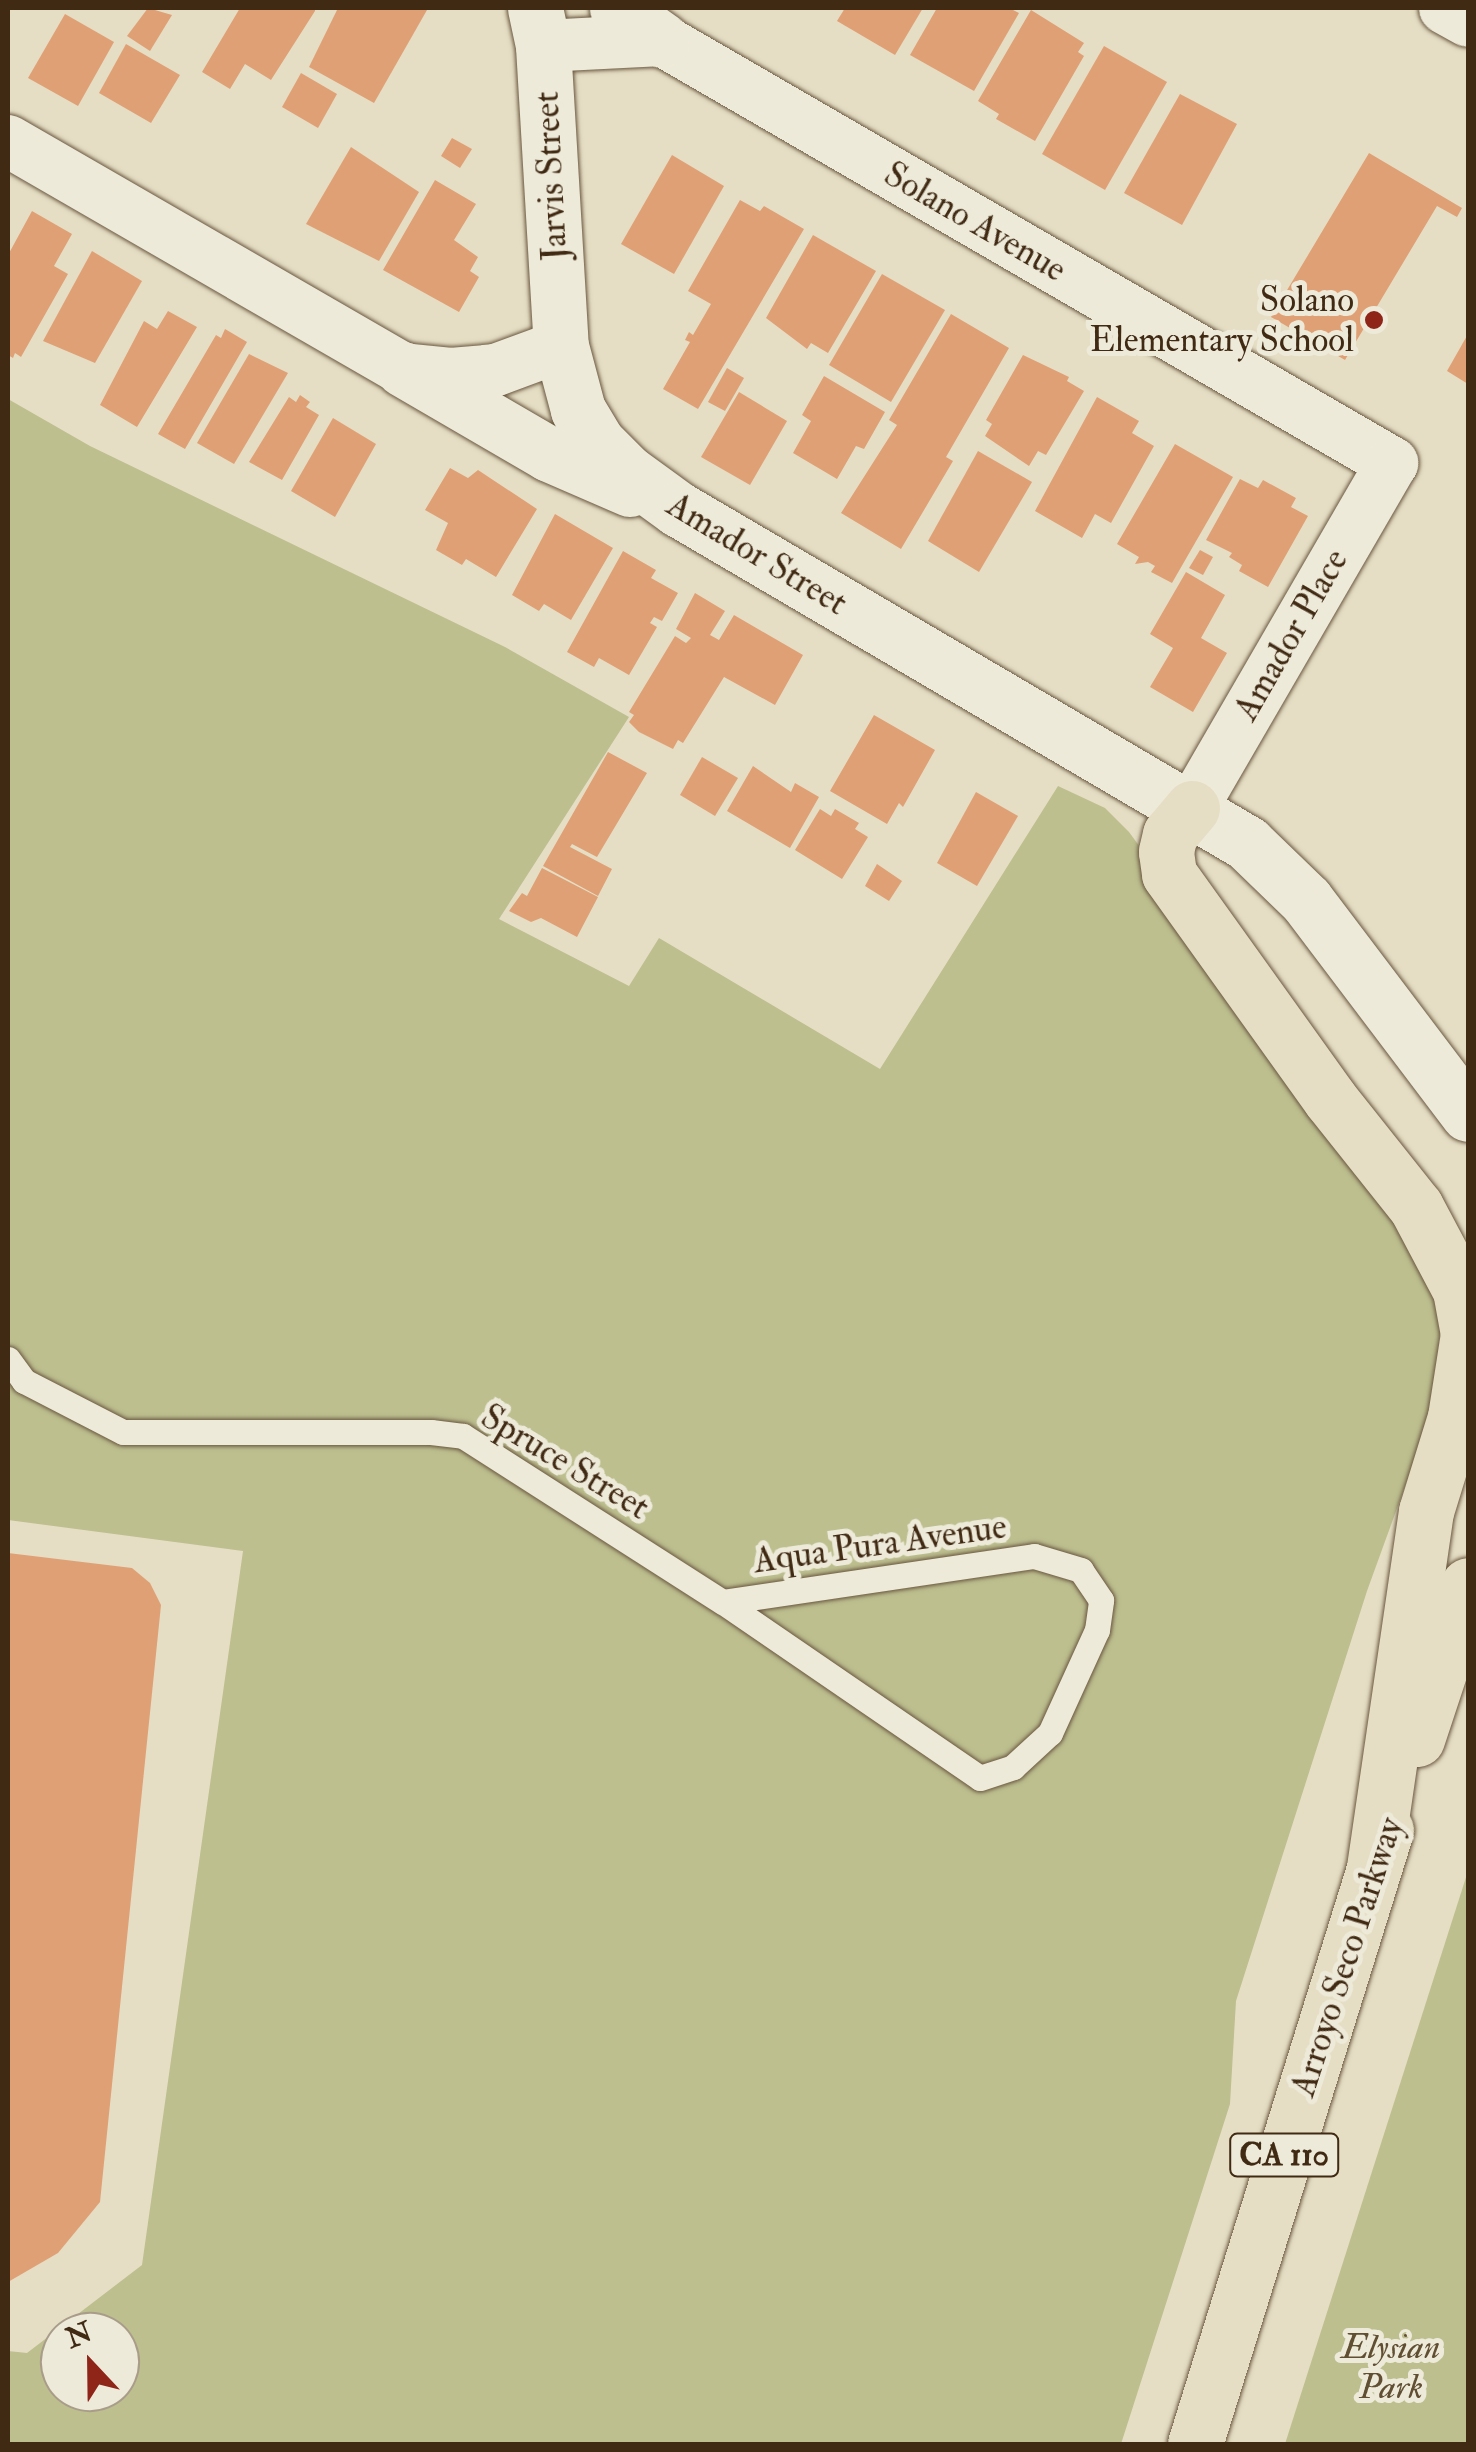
<!DOCTYPE html>
<html>
<head>
<meta charset="utf-8">
<style>
	body { margin:0 }
	#map { position:relative; width:1476px; height:2452px; overflow:hidden; background:#e5dec4; font-family:"IM FELL Double Pica",serif }
	div>[style] { position:absolute }
	[style*='--x'] { left:calc(var(--x)*1px); top:calc(var(--y)*1px); width:calc(var(--w)*1px); rotate:calc(var(--a)*1deg) }
	.green>* { inset:0; background:#bdbf8f }
	.building>* { inset:0; background:#e0a075 }
	.roads { filter:drop-shadow(0 0 2px #6a5740) drop-shadow(0 0 2px #6a5740) }
	.service>* { height:25px; margin:-12.5px; padding:0 12.5px; transform-origin:12.5px; border-radius:12.5px; background:#eeead9 }
	.minor>* { height:52px; margin:-26px; padding:0 26px; transform-origin:26px; border-radius:26px; background:#eeead9 }
	.secondary>* { height:55px; margin:-27.5px; padding:0 27.5px; transform-origin:27.5px; border-radius:27.5px; background:#eeead9 }
	.motorway>* { height:55px; margin:-27.5px; padding:0 27.5px; transform-origin:27.5px; border-radius:27.5px; background:#e5dec4 }
	.dots>* { width:28px; height:28px; translate:-50% -50%; box-sizing:border-box; border:5px solid #eeead9; border-radius:50% }
	span { translate:-50% -50%; white-space:nowrap; text-align:center; line-height:1.15; -webkit-text-stroke:10px #eeead9; paint-order:stroke }
	.shield-label span { padding:2px 8px; background:#eeead9; border:2px solid; border-radius:8px; -webkit-text-stroke-width:0 }
	.shield-label { font-size:32px; color:#412a14; font-weight:700 }
	.street-label { font-size:35px; color:#412a14 }
	.poi-label { font-size:35px; color:#412a14 }
	.right { translate:-100% -50%; text-align:right }
	.park-label { font-size:35px; color:#604f33; font-style:italic }
	.frame { position:absolute; inset:0; border:10px solid #412a14; pointer-events:none }
	.north { position:absolute; left:40px; top:2312px; width:100px; height:100px; box-sizing:border-box; background:#eeead9; border:2px solid #a99d8a; border-radius:50%; rotate:338deg; font-size:28px; font-weight:700; line-height:40px; text-align:center; color:#412a14 }
	.north::after { content:''; display:block; margin:auto; width:35px; height:45px; background:#8f2418; clip-path:polygon(50% 0,100% 100%,50% 72%,0 100%) }
</style>
</head>
<body>
<div id="map">
	<div class="green">
		<div style="clip-path:polygon(evenodd,8px 399px,90px 446px,505px 647px,629px 717px,499px 919px,629px 986px,659px 938px,880px 1069px,1058px 786px,1105px 808px,1129px 832px,1403px 1207px,1442px 1314px,1432px 1412px,1367px 1591px,1236px 2001px,1230px 2104px,1121px 2444px,8px 2444px,8px 2351px,27px 2353px,142px 2265px,243px 1551px,8px 1520px,8px 399px,60px 2332px,120px 2332px,120px 2392px,60px 2392px,60px 2332px)"></div>
		<div style="clip-path:polygon(1468px 1871px,1468px 2444px,1285px 2444px)"></div>
	</div>
	<div class="building">
		<div style="clip-path:polygon(148px 8px,172px 15px,150px 51px,127px 36px)"></div>
		<div style="clip-path:polygon(240px 8px,315px 8px,315px 11px,271px 80px,245px 64px,230px 89px,202px 72px)"></div>
		<div style="clip-path:polygon(338px 8px,427px 10px,374px 103px,309px 67px)"></div>
		<div style="clip-path:polygon(845px 8px,923px 8px,895px 55px,837px 21px)"></div>
		<div style="clip-path:polygon(937px 8px,1009px 8px,1019px 13px,974px 91px,910px 55px)"></div>
		<div style="clip-path:polygon(1031px 10px,1084px 43px,1078px 52px,1084px 56px,1035px 141px,996px 119px,999px 114px,978px 101px)"></div>
		<div style="clip-path:polygon(65px 14px,114px 42px,78px 106px,28px 78px)"></div>
		<div style="clip-path:polygon(126px 44px,180px 75px,151px 123px,99px 93px)"></div>
		<div style="clip-path:polygon(1104px 46px,1167px 82px,1105px 190px,1042px 154px)"></div>
		<div style="clip-path:polygon(301px 73px,337px 94px,318px 128px,282px 107px)"></div>
		<div style="clip-path:polygon(1180px 94px,1237px 124px,1182px 225px,1124px 193px)"></div>
		<div style="clip-path:polygon(452px 138px,472px 149px,460px 168px,441px 156px)"></div>
		<div style="clip-path:polygon(351px 147px,419px 192px,379px 261px,306px 224px)"></div>
		<div style="clip-path:polygon(1369px 153px,1462px 208px,1457px 217px,1437px 206px,1345px 360px,1271px 317px)"></div>
		<div style="clip-path:polygon(672px 155px,724px 186px,674px 274px,621px 244px)"></div>
		<div style="clip-path:polygon(435px 180px,476px 204px,454px 240px,478px 257px,470px 271px,479px 277px,459px 312px,383px 270px)"></div>
		<div style="clip-path:polygon(740px 200px,760px 211px,764px 206px,804px 229px,698px 409px,663px 389px,690px 342px,685px 340px,689px 332px,693px 335px,711px 304px,688px 291px)"></div>
		<div style="clip-path:polygon(32px 211px,72px 234px,54px 266px,68px 274px,21px 357px,15px 353px,13px 358px,8px 355px,8px 255px)"></div>
		<div style="clip-path:polygon(813px 235px,876px 271px,828px 353px,811px 343px,807px 349px,766px 318px)"></div>
		<div style="clip-path:polygon(92px 251px,142px 281px,95px 363px,43px 341px)"></div>
		<div style="clip-path:polygon(882px 274px,945px 310px,891px 402px,829px 365px)"></div>
		<div style="clip-path:polygon(168px 311px,197px 327px,137px 427px,100px 405px,144px 321px,157px 329px)"></div>
		<div style="clip-path:polygon(951px 314px,1009px 348px,946px 457px,953px 461px,901px 549px,841px 513px,897px 425px,889px 420px)"></div>
		<div style="clip-path:polygon(225px 329px,247px 342px,185px 449px,158px 434px,216px 335px,221px 338px)"></div>
		<div style="clip-path:polygon(1468px 334px,1468px 384px,1447px 371px)"></div>
		<div style="clip-path:polygon(249px 354px,288px 373px,234px 464px,197px 443px)"></div>
		<div style="clip-path:polygon(1023px 355px,1069px 377px,1067px 381px,1084px 391px,1046px 455px,1038px 451px,1029px 466px,985px 436px,992px 424px,986px 420px)"></div>
		<div style="clip-path:polygon(727px 368px,744px 378px,725px 411px,708px 402px)"></div>
		<div style="clip-path:polygon(824px 376px,885px 412px,864px 449px,856px 446px,837px 479px,793px 453px,811px 421px,802px 415px)"></div>
		<div style="clip-path:polygon(739px 392px,787px 421px,750px 485px,701px 457px)"></div>
		<div style="clip-path:polygon(300px 395px,310px 402px,306px 407px,319px 415px,282px 480px,249px 462px,289px 397px,296px 402px)"></div>
		<div style="clip-path:polygon(1097px 397px,1139px 421px,1132px 433px,1154px 446px,1111px 523px,1095px 514px,1082px 538px,1035px 511px)"></div>
		<div style="clip-path:polygon(333px 418px,376px 444px,335px 517px,291px 491px)"></div>
		<div style="clip-path:polygon(1175px 444px,1233px 477px,1172px 583px,1151px 572px,1155px 566px,1148px 562px,1135px 564px,1139px 557px,1117px 544px)"></div>
		<div style="clip-path:polygon(978px 451px,1032px 482px,979px 572px,928px 541px)"></div>
		<div style="clip-path:polygon(450px 468px,468px 478px,478px 470px,537px 509px,496px 577px,466px 559px,462px 565px,436px 550px,448px 523px,425px 510px)"></div>
		<div style="clip-path:polygon(1240px 479px,1258px 488px,1263px 480px,1296px 498px,1291px 507px,1308px 516px,1268px 587px,1239px 571px,1242px 565px,1229px 557px,1232px 553px,1206px 540px)"></div>
		<div style="clip-path:polygon(555px 514px,613px 548px,571px 620px,544px 604px,539px 611px,512px 595px)"></div>
		<div style="clip-path:polygon(1200px 550px,1213px 557px,1203px 575px,1189px 568px)"></div>
		<div style="clip-path:polygon(623px 551px,656px 570px,651px 578px,678px 593px,662px 621px,654px 617px,650px 623px,657px 627px,629px 675px,599px 658px,594px 667px,567px 652px)"></div>
		<div style="clip-path:polygon(1186px 572px,1225px 595px,1201px 638px,1227px 653px,1193px 712px,1150px 687px,1173px 648px,1150px 634px)"></div>
		<div style="clip-path:polygon(695px 593px,725px 611px,710px 635px,719px 640px,734px 615px,803px 655px,775px 705px,724px 677px,683px 743px,678px 740px,673px 749px,639px 732px,629px 722px,634px 715px,629px 712px,675px 636px,686px 643px,691px 638px,676px 629px)"></div>
		<div style="clip-path:polygon(874px 715px,935px 750px,903px 807px,899px 803px,887px 824px,830px 791px)"></div>
		<div style="clip-path:polygon(608px 752px,647px 773px,597px 857px,572px 844px,570px 847px,612px 869px,598px 896px,543px 866px)"></div>
		<div style="clip-path:polygon(702px 757px,738px 778px,715px 816px,680px 795px)"></div>
		<div style="clip-path:polygon(753px 766px,791px 792px,795px 783px,819px 797px,790px 848px,727px 811px)"></div>
		<div style="clip-path:polygon(976px 792px,1018px 816px,977px 886px,937px 863px)"></div>
		<div style="clip-path:polygon(820px 809px,831px 816px,835px 809px,859px 823px,855px 829px,868px 837px,842px 879px,795px 850px)"></div>
		<div style="clip-path:polygon(877px 864px,902px 881px,889px 901px,865px 886px)"></div>
		<div style="clip-path:polygon(542px 868px,598px 897px,577px 937px,541px 918px,531px 922px,509px 911px,522px 893px,527px 896px)"></div>
		<div style="clip-path:polygon(8px 1553px,132px 1568px,150px 1583px,161px 1605px,100px 2202px,58px 2253px,8px 2282px)"></div>
	</div>
	<div class="roads">
		<div class="service">
			<div style="--x:8;--y:1359;--w:27;--a:54"></div>
			<div style="--x:24;--y:1381;--w:111;--a:27.3"></div>
			<div style="--x:123;--y:1432;--w:308;--a:0"></div>
			<div style="--x:431;--y:1432;--w:32;--a:7"></div>
			<div style="--x:463;--y:1436;--w:308;--a:32.6"></div>
			<div style="--x:723;--y:1602;--w:311;--a:34.4"></div>
			<div style="--x:980;--y:1778;--w:35;--a:-18"></div>
			<div style="--x:1013;--y:1767;--w:50;--a:-42.6"></div>
			<div style="--x:1050;--y:1733;--w:113;--a:-65.5"></div>
			<div style="--x:1097;--y:1630;--w:30;--a:-82"></div>
			<div style="--x:1101;--y:1600;--w:36;--a:-124"></div>
			<div style="--x:1081;--y:1570;--w:49;--a:-163.4"></div>
			<div style="--x:1034;--y:1556;--w:314;--a:171.6"></div>
		</div>
		<div class="minor">
			<div style="--x:1445;--y:8;--w:26;--a:29"></div>
			<div style="--x:543;--y:46;--w:119;--a:-2.9"></div>
			<div style="--x:662;--y:40;--w:844;--a:30.09"></div>
			<div style="--x:1392;--y:463;--w:399;--a:120.1"></div>
			<div style="--x:8;--y:141;--w:456;--a:30"></div>
			<div style="--x:403;--y:369;--w:48;--a:5.9"></div>
			<div style="--x:451;--y:374;--w:45;--a:-5.1"></div>
			<div style="--x:496;--y:370;--w:69;--a:-20.3"></div>
		</div>
		<div class="secondary">
			<div style="--x:535;--y:8;--w:39;--a:78"></div>
			<div style="--x:543;--y:46;--w:301;--a:86.6"></div>
			<div style="--x:561;--y:346;--w:66;--a:75.1"></div>
			<div style="--x:578;--y:410;--w:39;--a:59"></div>
			<div style="--x:598;--y:443;--w:41;--a:45"></div>
			<div style="--x:627;--y:472;--w:63;--a:36"></div>
			<div style="--x:678;--y:509;--w:660;--a:30.41"></div>
			<div style="--x:1247;--y:843;--w:82;--a:44"></div>
			<div style="--x:1306;--y:900;--w:268;--a:52.9"></div>
			<div style="--x:617;--y:8;--w:55;--a:35.4"></div>
			<div style="--x:403;--y:369;--w:169;--a:30.2"></div>
			<div style="--x:549;--y:454;--w:88;--a:23.4"></div>
		</div>
		<div class="motorway">
			<div style="--x:1192;--y:808;--w:34;--a:130"></div>
			<div style="--x:1170;--y:834;--w:18;--a:103"></div>
			<div style="--x:1166;--y:852;--w:22;--a:82"></div>
			<div style="--x:1169;--y:874;--w:277;--a:54.4"></div>
			<div style="--x:1330;--y:1099;--w:138;--a:51.5"></div>
			<div style="--x:1416;--y:1207;--w:94;--a:62.1"></div>
			<div style="--x:1460;--y:1290;--w:45;--a:79.7"></div>
			<div style="--x:1468;--y:1334;--w:84;--a:98.9"></div>
			<div style="--x:1455;--y:1417;--w:98;--a:107.1"></div>
			<div style="--x:1426;--y:1511;--w:359;--a:98.3"></div>
			<div style="--x:1417;--y:1739;--w:162;--a:-71.7"></div>
			<div style="--x:1195;--y:2444;--w:643;--a:-72.72"></div>
		</div>
	</div>
	<div class="dots">
		<div style="left:1374px;top:320px;background:#8f2418"></div>
	</div>
	<div class="shield-label">
		<span style="left:1284px;top:2155px">CA 110</span>
	</div>
	<div class="street-label">
		<span style="left:551px;top:176px;rotate:-93deg">Jarvis Street</span>
		<span style="left:975px;top:222px;rotate:30deg">Solano Avenue</span>
		<span style="left:757px;top:554px;rotate:31deg">Amador Street</span>
		<span style="left:1291px;top:635px;rotate:-60deg">Amador Place</span>
		<span style="left:565px;top:1462px;rotate:31deg">Spruce Street</span>
		<span style="left:880px;top:1544px;rotate:-8deg">Aqua Pura Avenue</span>
		<span style="left:1347px;top:1957px;rotate:-72deg">Arroyo Seco Parkway</span>
	</div>
	<div class="poi-label">
		<span class="right" style="left:1354px;top:320px">Solano<br>Elementary School</span>
	</div>
	<div class="park-label">
		<span style="left:1391px;top:2367px">Elysian<br>Park</span>
	</div>
	<div class="frame"></div>
	<div class="north">N</div>
</div>
</body>
</html>
